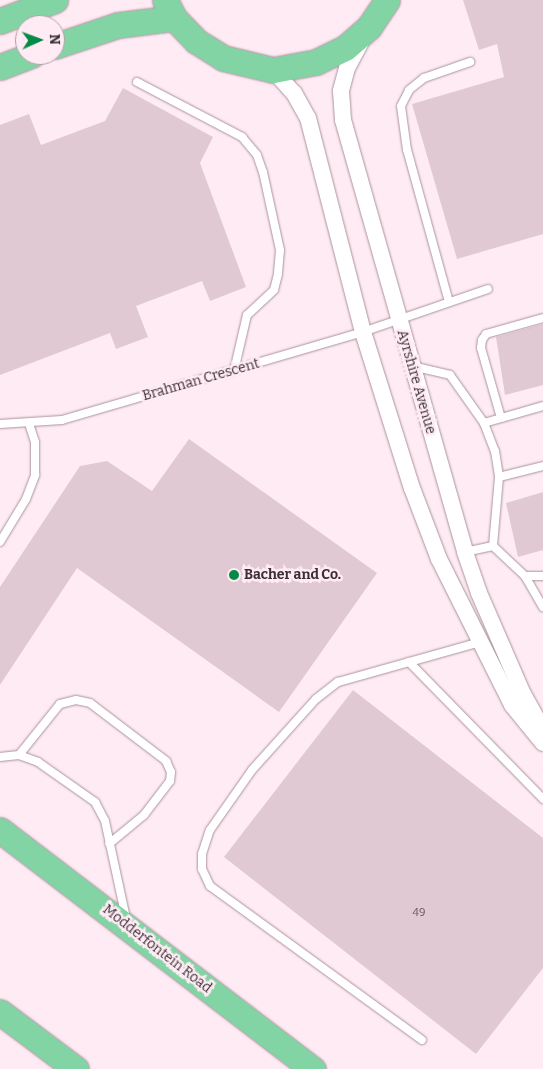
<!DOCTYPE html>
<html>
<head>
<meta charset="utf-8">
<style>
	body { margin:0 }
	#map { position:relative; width:543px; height:1069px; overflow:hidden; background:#ffebf4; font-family:Bitter,serif }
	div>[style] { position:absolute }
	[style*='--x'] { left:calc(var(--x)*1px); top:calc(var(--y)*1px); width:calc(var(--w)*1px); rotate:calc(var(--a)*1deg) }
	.building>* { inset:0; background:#e1c9d4 }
	.roads { filter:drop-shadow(0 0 1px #a9939d) drop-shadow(0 0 1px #a9939d) }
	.lane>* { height:8px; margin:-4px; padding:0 4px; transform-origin:4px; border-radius:4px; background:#fff }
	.street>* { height:16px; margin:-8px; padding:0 8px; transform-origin:8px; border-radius:8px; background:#fff }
	.primary>* { height:25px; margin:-12.5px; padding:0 12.5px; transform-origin:12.5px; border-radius:12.5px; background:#83d4a4 }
	.dots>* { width:14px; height:14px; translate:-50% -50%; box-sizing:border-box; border:2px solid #ffebf4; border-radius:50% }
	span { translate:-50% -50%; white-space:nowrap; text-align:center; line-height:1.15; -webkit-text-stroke:5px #ffebf4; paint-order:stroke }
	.number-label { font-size:11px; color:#63565c }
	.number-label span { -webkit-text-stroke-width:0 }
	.street-label { font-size:14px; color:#392f34 }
	.poi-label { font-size:14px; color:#392f34; font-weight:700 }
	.left { translate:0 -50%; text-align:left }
	.north { position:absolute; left:15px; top:15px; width:50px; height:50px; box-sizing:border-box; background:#ffebf4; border:1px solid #b0a0a7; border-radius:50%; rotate:88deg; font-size:14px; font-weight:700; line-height:20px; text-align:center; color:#392f34 }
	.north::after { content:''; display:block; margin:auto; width:18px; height:22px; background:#048a47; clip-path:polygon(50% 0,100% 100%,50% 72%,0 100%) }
</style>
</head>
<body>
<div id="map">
	<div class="building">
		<div style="clip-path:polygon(463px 0,543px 0,543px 234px,457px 259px,412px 104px,504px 77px,497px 44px,479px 50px)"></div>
		<div style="clip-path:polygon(123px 88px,213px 137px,200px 163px,246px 287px,210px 301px,202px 281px,136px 306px,148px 337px,116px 349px,110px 333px,0 375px,0 125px,29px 114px,41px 145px,105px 121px)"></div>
		<div style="clip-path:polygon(543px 324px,543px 385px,505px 395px,496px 337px)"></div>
		<div style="clip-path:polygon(189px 439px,377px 573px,279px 712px,77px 568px,0 685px,0 587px,80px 466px,107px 461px,152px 491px)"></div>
		<div style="clip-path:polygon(543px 492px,543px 550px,518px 557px,506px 503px)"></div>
		<div style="clip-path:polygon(353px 690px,543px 838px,543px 968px,476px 1054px,224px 857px)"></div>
	</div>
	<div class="roads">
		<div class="lane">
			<div style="--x:137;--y:82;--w:119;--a:27.6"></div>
			<div style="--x:242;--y:137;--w:23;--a:50"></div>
			<div style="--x:257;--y:155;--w:18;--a:71"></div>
			<div style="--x:263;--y:172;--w:80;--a:77.7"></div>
			<div style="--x:280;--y:250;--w:24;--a:95"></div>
			<div style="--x:278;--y:274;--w:16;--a:104"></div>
			<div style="--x:274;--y:290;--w:37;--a:137"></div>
			<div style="--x:247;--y:315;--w:57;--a:103.1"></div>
			<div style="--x:449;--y:302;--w:158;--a:-105.4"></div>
			<div style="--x:407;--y:150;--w:44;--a:-97.8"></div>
			<div style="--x:401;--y:106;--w:18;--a:-63"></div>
			<div style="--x:409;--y:90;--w:19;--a:-39"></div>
			<div style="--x:424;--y:78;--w:49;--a:-19.2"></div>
			<div style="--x:412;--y:366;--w:39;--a:13"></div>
			<div style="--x:450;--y:375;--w:59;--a:54.7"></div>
			<div style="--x:484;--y:423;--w:30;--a:69"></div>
			<div style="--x:495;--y:451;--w:26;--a:81"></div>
			<div style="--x:499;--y:477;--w:69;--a:95"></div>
			<div style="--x:493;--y:546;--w:29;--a:168"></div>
			<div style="--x:501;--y:418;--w:73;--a:-105.9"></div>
			<div style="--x:481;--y:348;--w:8;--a:-83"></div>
			<div style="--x:482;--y:340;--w:7;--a:-56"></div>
			<div style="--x:486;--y:334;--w:59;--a:-15.7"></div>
			<div style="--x:484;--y:423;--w:61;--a:-16.1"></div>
			<div style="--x:0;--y:424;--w:62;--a:-3.7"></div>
			<div style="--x:62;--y:420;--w:314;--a:-16.3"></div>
			<div style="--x:363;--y:332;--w:132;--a:-19"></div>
			<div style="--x:499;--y:477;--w:45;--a:-14"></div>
			<div style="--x:0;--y:542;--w:50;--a:-58.8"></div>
			<div style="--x:26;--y:499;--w:26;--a:-69"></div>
			<div style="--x:35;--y:475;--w:33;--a:-90"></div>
			<div style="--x:35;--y:442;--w:19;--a:-108"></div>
			<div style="--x:493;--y:546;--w:44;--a:43.2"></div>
			<div style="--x:525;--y:576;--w:18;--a:0"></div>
			<div style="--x:525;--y:576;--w:36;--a:60"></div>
			<div style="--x:409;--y:662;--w:192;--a:45.6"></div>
			<div style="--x:19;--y:755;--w:65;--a:-51.2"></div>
			<div style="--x:60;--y:704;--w:16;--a:-14"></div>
			<div style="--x:76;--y:700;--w:14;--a:12"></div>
			<div style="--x:90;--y:703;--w:96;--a:37.3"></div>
			<div style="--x:166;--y:761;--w:12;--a:66"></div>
			<div style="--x:171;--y:772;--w:9;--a:96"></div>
			<div style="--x:170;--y:781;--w:43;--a:127.4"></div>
			<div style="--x:144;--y:815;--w:45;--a:140.4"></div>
			<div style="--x:0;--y:757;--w:19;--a:-6"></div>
			<div style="--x:19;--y:755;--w:20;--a:20"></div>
			<div style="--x:38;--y:762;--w:70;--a:35.1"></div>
			<div style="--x:95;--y:802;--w:21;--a:62"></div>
			<div style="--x:105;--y:821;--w:99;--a:77.8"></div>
			<div style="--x:422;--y:1040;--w:262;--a:-144"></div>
			<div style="--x:210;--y:886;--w:19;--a:-115"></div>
			<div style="--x:202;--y:869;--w:15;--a:-90"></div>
			<div style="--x:202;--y:854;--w:25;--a:-72"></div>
			<div style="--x:210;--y:830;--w:73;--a:-55"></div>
			<div style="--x:252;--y:770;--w:96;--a:-48"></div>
			<div style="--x:316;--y:699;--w:28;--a:-38"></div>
			<div style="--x:338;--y:682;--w:148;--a:-15.7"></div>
		</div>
		<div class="street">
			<div style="--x:363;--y:38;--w:34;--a:118"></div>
			<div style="--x:347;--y:68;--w:24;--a:105"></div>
			<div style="--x:341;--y:91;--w:29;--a:86"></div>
			<div style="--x:343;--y:120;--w:449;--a:74.2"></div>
			<div style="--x:465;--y:552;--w:43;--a:71.1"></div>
			<div style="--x:479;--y:593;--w:110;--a:66.5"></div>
			<div style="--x:523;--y:694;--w:41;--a:60.9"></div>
			<div style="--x:273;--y:70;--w:31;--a:48"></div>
			<div style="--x:294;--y:93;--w:29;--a:61"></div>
			<div style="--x:308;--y:118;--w:221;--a:75.6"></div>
			<div style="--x:363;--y:332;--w:164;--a:72.6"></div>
			<div style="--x:412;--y:488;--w:76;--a:69.2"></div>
			<div style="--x:439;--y:559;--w:163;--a:63.4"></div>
			<div style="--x:512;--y:705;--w:49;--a:50.8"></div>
		</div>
		<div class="primary">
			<div style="--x:165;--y:0;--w:20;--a:63"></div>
			<div style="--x:174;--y:18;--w:32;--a:46"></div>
			<div style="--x:196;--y:41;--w:32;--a:32"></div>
			<div style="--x:223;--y:58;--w:51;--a:13.5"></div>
			<div style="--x:273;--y:70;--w:44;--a:-10.5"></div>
			<div style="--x:316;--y:62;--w:32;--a:-26"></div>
			<div style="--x:345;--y:48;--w:32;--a:-41"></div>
			<div style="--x:369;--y:27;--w:32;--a:-56"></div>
			<div style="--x:0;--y:21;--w:59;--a:-20.9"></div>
			<div style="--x:55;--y:46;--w:66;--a:-18.4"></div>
			<div style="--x:118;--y:25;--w:56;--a:-7.1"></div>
			<div style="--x:0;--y:67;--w:34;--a:-21"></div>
			<div style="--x:0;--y:830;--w:394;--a:37.4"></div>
			<div style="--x:0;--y:1012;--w:95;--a:36.9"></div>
		</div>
	</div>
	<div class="dots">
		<div style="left:234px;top:575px;background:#048a47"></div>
	</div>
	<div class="number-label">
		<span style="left:419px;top:913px">49</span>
	</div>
	<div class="street-label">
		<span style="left:201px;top:380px;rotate:-16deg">Brahman Crescent</span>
		<span style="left:416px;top:382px;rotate:74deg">Ayrshire Avenue</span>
		<span style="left:157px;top:949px;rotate:38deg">Modderfontein Road</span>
	</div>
	<div class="poi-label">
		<span class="left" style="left:244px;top:575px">Bacher and Co.</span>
	</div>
	<div class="north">N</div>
</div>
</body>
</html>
